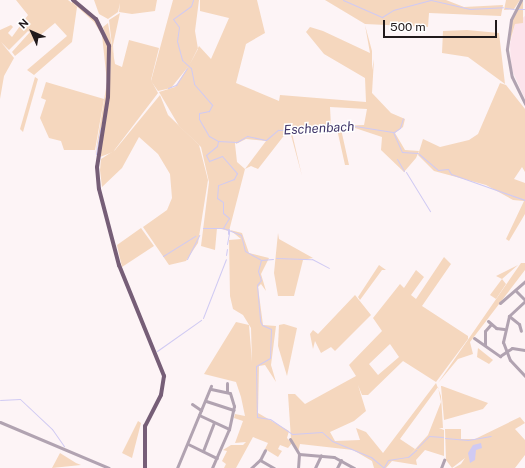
<!DOCTYPE html>
<html>
<head>
<meta charset="utf-8">
<style>
	body { margin:0 }
	#map { position:relative; width:525px; height:468px; overflow:hidden; background:#fdf4f6; font-family:"Public Sans",sans-serif }
	div>[style] { position:absolute }
	[style*='--x'] { left:calc(var(--x)*1px); top:calc(var(--y)*1px); width:calc(var(--w)*1px); rotate:calc(var(--a)*1deg) }
	.built>* { inset:0; background:#fce4ec }
	.green>* { inset:0; background:#f5d7be }
	.water>* { inset:0; background:#d0caf3 }
	.stream>* { height:1px; margin:-0.5px; padding:0 0.5px; transform-origin:0.5px; border-radius:0.5px; background:#d0caf3 }
	.canal>* { height:2px; margin:-1px; padding:0 1px; transform-origin:1px; border-radius:1px; background:#d0caf3 }
	.minor>* { height:3px; margin:-1.5px; padding:0 1.5px; transform-origin:1.5px; border-radius:1.5px; background:#b1a3b1 }
	.major>* { height:4px; margin:-2px; padding:0 2px; transform-origin:2px; border-radius:2px; background:#765e77 }
	span { translate:-50% -50%; white-space:nowrap; text-align:center; line-height:1.15; -webkit-text-stroke:3px #fff; paint-order:stroke }
	.water-label { font-size:13px; color:#413669; font-style:italic }
	.north { position:absolute; left:12px; top:12px; width:40px; height:40px; -webkit-text-stroke:3px #fff; paint-order:stroke; rotate:315deg; font-size:11px; font-weight:700; line-height:16px; text-align:center; color:#211a1c }
	.north::after { content:''; display:block; margin:auto; width:14px; height:18px; background:#211a1c; clip-path:polygon(50% 0,100% 100%,50% 72%,0 100%) }
	.scale { position:absolute; left:383px; top:20px; width:114px; height:18px; box-sizing:border-box; border:2px solid #211a1c; border-top:0; padding-left:5px; font-size:12px; line-height:14px; white-space:nowrap; color:#211a1c; -webkit-text-stroke:3px #fff; paint-order:stroke }
</style>
</head>
<body>
<div id="map">
	<div class="built">
		<div style="clip-path:polygon(525px 16px,525px 99px,511px 68px,510px 44px,515px 24px)"></div>
	</div>
	<div class="green">
		<div style="clip-path:polygon(16px 0,68px 0,72px 3px,72px 0,93px 17px,105px 35px,109px 51px,109px 80px,104px 114px,95px 156px,107px 82px,102px 35px,94px 22px,73px 3px,77px 7px,72px 42px,34px 75px,27px 70px,67px 36px,55px 23px,15px 56px,12px 52px,30px 32px,28px 31px,9px 50px,1px 42px,14px 58px,4px 76px,0 99px,0 30px,11px 25px,13px 27px,8px 33px,12px 37px,28px 15px)"></div>
		<div style="clip-path:polygon(94px 0,157px 0,155px 11px,132px 14px,119px 12px,120px 3px,118px 12px,108px 19px,99px 14px)"></div>
		<div style="clip-path:polygon(evenodd,173px 0,199px 0,195px 31px,198px 49px,190px 64px,199px 46px,211px 59px,229px 18px,200px 11px,200px 0,257px 0,265px 33px,246px 44px,236px 83px,279px 101px,280px 95px,366px 102px,365px 78px,324px 54px,306px 32px,310px 27px,323px 31px,370px 53px,365px 25px,372px 51px,372px 70px,374px 59px,372px 93px,391px 113px,405px 119px,403px 127px,395px 133px,405px 150px,419px 151px,416px 158px,404px 172px,381px 150px,382px 137px,355px 128px,341px 129px,349px 165px,345px 165px,337px 129px,298px 132px,292px 133px,302px 176px,291px 135px,286px 133px,258px 169px,251px 166px,245px 169px,229px 231px,217px 228px,215px 250px,201px 246px,209px 182px,201px 147px,179px 126px,159px 92px,175px 87px,188px 67px,171px 88px,158px 91px,151px 81px,173px 0,330px 107px,367px 109px,364px 125px,331px 126px,330px 107px,173px 0,246px 139px,266px 141px,245px 169px,237px 162px,235px 144px,235px 141px,236px 144px,246px 139px)"></div>
		<div style="clip-path:polygon(325px 0,446px 0,464px 7px,503px 5px,501px 16px,429px 13px,428px 27px,365px 24px)"></div>
		<div style="clip-path:polygon(506px 0,520px 0,514px 9px,504px 10px)"></div>
		<div style="clip-path:polygon(523px 0,523px 23px,515px 24px,509px 45px,512px 21px)"></div>
		<div style="clip-path:polygon(120px 13px,113px 45px,114px 62px,109px 20px)"></div>
		<div style="clip-path:polygon(108px 23px,115px 64px,122px 67px,129px 40px,159px 48px,151px 80px,158px 93px,113px 152px,100px 157px,110px 79px,111px 55px,103px 27px)"></div>
		<div style="clip-path:polygon(467px 30px,499px 33px,505px 84px,468px 57px,442px 53px,443px 31px)"></div>
		<div style="clip-path:polygon(35px 77px,38px 79px,23px 132px,20px 129px)"></div>
		<div style="clip-path:polygon(46px 82px,104px 99px,95px 150px,64px 150px,61px 141px,49px 138px,40px 118px,46px 100px,41px 98px)"></div>
		<div style="clip-path:polygon(500px 83px,506px 85px,525px 109px,525px 172px,522px 167px,514px 179px,525px 183px,525px 214px,509px 241px,506px 239px,524px 201px,513px 200px,486px 185px,434px 171px,418px 155px,423px 139px,440px 147px,469px 140px,478px 134px)"></div>
		<div style="clip-path:polygon(160px 95px,168px 115px,199px 145px,208px 180px,198px 243px,186px 261px,169px 265px,143px 227px,167px 210px,172px 198px,170px 174px,158px 154px,139px 137px,122px 168px,102px 187px,100px 170px,101px 159px,115px 150px)"></div>
		<div style="clip-path:polygon(141px 228px,154px 246px,122px 267px,117px 245px)"></div>
		<div style="clip-path:polygon(230px 230px,242px 233px,249px 253px,269px 258px,261px 274px,266px 291px,261px 284px,258px 287px,263px 325px,276px 326px,271px 365px,276px 382px,265px 365px,259px 366px,258px 413px,289px 431px,287px 438px,292px 443px,288px 448px,280px 445px,278px 449px,282px 451px,278px 457px,265px 449px,268px 443px,253px 437px,236px 468px,224px 468px,226px 464px,222px 461px,227px 451px,223px 450px,231px 445px,243px 445px,246px 442px,235px 443px,243px 421px,234px 418px,235px 414px,245px 416px,241px 397px,236px 382px,204px 374px,236px 322px,249px 325px,252px 362px,251px 328px,243px 315px,233px 309px,230px 296px,229px 240px,241px 239px)"></div>
		<div style="clip-path:polygon(278px 233px,279px 239px,313px 258px,303px 260px,294px 296px,278px 296px,274px 273px)"></div>
		<div style="clip-path:polygon(evenodd,444px 257px,451px 264px,422px 306px,468px 336px,468px 339px,436px 382px,403px 361px,368px 395px,362px 395px,358px 385px,366px 411px,354px 421px,330px 432px,335px 441px,360px 440px,356px 428px,366px 432px,383px 453px,436px 383px,441px 396px,443px 428px,439px 428px,444px 430px,444px 456px,425px 450px,416px 460px,417px 465px,392px 461px,386px 468px,374px 468px,372px 461px,353px 450px,300px 444px,298px 452px,291px 439px,288px 394px,295px 394px,305px 404px,356px 376px,349px 365px,382px 331px,373px 318px,400px 284px,404px 288px,416px 270px,424px 277px,411px 295px,416px 299px,444px 257px,390px 344px,399px 357px,378px 375px,369px 364px,390px 344px,444px 257px,438px 387px,441px 402px,428px 435px,408px 457px,415px 449px,400px 439px,438px 387px)"></div>
		<div style="clip-path:polygon(521px 263px,525px 263px,525px 270px,470px 342px,473px 354px,458px 359px,438px 383px)"></div>
		<div style="clip-path:polygon(379px 265px,386px 270px,382px 270px,360px 300px,358px 297px)"></div>
		<div style="clip-path:polygon(518px 265px,502px 279px,506px 284px,496px 299px,490px 295px,502px 279px,496px 276px)"></div>
		<div style="clip-path:polygon(355px 295px,371px 315px,335px 351px,331px 347px,321px 353px,315px 341px,313px 349px,310px 334px,313px 330px,318px 334px)"></div>
		<div style="clip-path:polygon(284px 324px,297px 328px,287px 376px,278px 346px,279px 325px)"></div>
		<div style="clip-path:polygon(478px 348px,493px 360px,489px 364px,477px 357px)"></div>
		<div style="clip-path:polygon(441px 386px,442px 386px,488px 403px,483px 409px,444px 420px)"></div>
		<div style="clip-path:polygon(520px 417px,525px 423px,515px 429px,525px 440px,525px 455px,515px 468px,454px 468px,461px 464px,465px 458px,452px 468px,446px 460px,445px 429px,461px 429px,461px 439px,475px 439px)"></div>
		<div style="clip-path:polygon(138px 421px,141px 423px,132px 458px,122px 453px)"></div>
		<div style="clip-path:polygon(60px 453px,76px 463px,81px 465px,52px 468px)"></div>
	</div>
	<div class="water">
		<div style="clip-path:polygon(481px 443px,482px 448px,476px 450px,475px 460px,470px 463px,468px 453px,473px 445px)"></div>
	</div>
	<div class="stream">
		<div style="--x:193;--y:0;--w:6;--a:108"></div>
		<div style="--x:191;--y:6;--w:22;--a:144"></div>
		<div style="--x:173;--y:19;--w:10;--a:53"></div>
		<div style="--x:179;--y:27;--w:14;--a:98"></div>
		<div style="--x:177;--y:41;--w:20;--a:75"></div>
		<div style="--x:182;--y:60;--w:12;--a:42"></div>
		<div style="--x:191;--y:68;--w:16;--a:79"></div>
		<div style="--x:194;--y:84;--w:28;--a:49"></div>
		<div style="--x:212;--y:105;--w:7;--a:117"></div>
		<div style="--x:209;--y:111;--w:10;--a:169"></div>
		<div style="--x:199;--y:113;--w:6;--a:90"></div>
		<div style="--x:199;--y:119;--w:20;--a:60"></div>
		<div style="--x:209;--y:136;--w:10;--a:29"></div>
		<div style="--x:218;--y:141;--w:19;--a:3"></div>
		<div style="--x:237;--y:142;--w:12;--a:-31"></div>
		<div style="--x:247;--y:136;--w:19;--a:12"></div>
		<div style="--x:266;--y:140;--w:16;--a:-40"></div>
		<div style="--x:278;--y:130;--w:77;--a:-3"></div>
		<div style="--x:355;--y:126;--w:38;--a:9"></div>
		<div style="--x:393;--y:132;--w:22;--a:66"></div>
		<div style="--x:402;--y:152;--w:16;--a:4"></div>
		<div style="--x:343;--y:0;--w:43;--a:23.6"></div>
		<div style="--x:382;--y:17;--w:13;--a:-32"></div>
		<div style="--x:393;--y:10;--w:39;--a:-15"></div>
		<div style="--x:431;--y:0;--w:39;--a:13"></div>
		<div style="--x:469;--y:9;--w:34;--a:-3"></div>
		<div style="--x:505;--y:8;--w:9;--a:6"></div>
		<div style="--x:518;--y:9;--w:7;--a:0"></div>
		<div style="--x:168;--y:88;--w:9;--a:-21"></div>
		<div style="--x:176;--y:85;--w:20;--a:-57"></div>
		<div style="--x:394;--y:132;--w:7;--a:-34"></div>
		<div style="--x:400;--y:128;--w:10;--a:-73"></div>
		<div style="--x:218;--y:141;--w:5;--a:101"></div>
		<div style="--x:217;--y:146;--w:14;--a:141"></div>
		<div style="--x:206;--y:155;--w:7;--a:63"></div>
		<div style="--x:209;--y:161;--w:14;--a:-21"></div>
		<div style="--x:222;--y:156;--w:23;--a:49"></div>
		<div style="--x:237;--y:173;--w:7;--a:117"></div>
		<div style="--x:234;--y:179;--w:17;--a:159"></div>
		<div style="--x:218;--y:185;--w:13;--a:94"></div>
		<div style="--x:217;--y:198;--w:7;--a:34"></div>
		<div style="--x:223;--y:202;--w:11;--a:90"></div>
		<div style="--x:223;--y:213;--w:8;--a:40"></div>
		<div style="--x:229;--y:218;--w:12;--a:121"></div>
		<div style="--x:223;--y:228;--w:19;--a:21"></div>
		<div style="--x:241;--y:235;--w:16;--a:76"></div>
		<div style="--x:245;--y:251;--w:18;--a:29"></div>
		<div style="--x:261;--y:260;--w:11;--a:105"></div>
		<div style="--x:258;--y:271;--w:9;--a:72"></div>
		<div style="--x:261;--y:280;--w:6;--a:129"></div>
		<div style="--x:257;--y:285;--w:36;--a:85"></div>
		<div style="--x:260;--y:321;--w:4;--a:63"></div>
		<div style="--x:262;--y:325;--w:10;--a:24"></div>
		<div style="--x:271;--y:329;--w:29;--a:92"></div>
		<div style="--x:270;--y:358;--w:16;--a:150"></div>
		<div style="--x:256;--y:366;--w:51;--a:88.9"></div>
		<div style="--x:257;--y:417;--w:13;--a:9"></div>
		<div style="--x:270;--y:419;--w:27;--a:34"></div>
		<div style="--x:292;--y:434;--w:30;--a:-4"></div>
		<div style="--x:322;--y:432;--w:13;--a:42"></div>
		<div style="--x:332;--y:441;--w:42;--a:22.3"></div>
		<div style="--x:371;--y:457;--w:17;--a:40"></div>
		<div style="--x:96;--y:154;--w:27;--a:-80"></div>
		<div style="--x:419;--y:154;--w:25;--a:40"></div>
		<div style="--x:438;--y:170;--w:10;--a:-6"></div>
		<div style="--x:448;--y:169;--w:6;--a:59"></div>
		<div style="--x:451;--y:174;--w:78;--a:19.4"></div>
		<div style="--x:397;--y:159;--w:14;--a:60"></div>
		<div style="--x:406;--y:172;--w:46;--a:58.4"></div>
		<div style="--x:203;--y:228;--w:19;--a:0"></div>
		<div style="--x:227;--y:244;--w:10;--a:-79"></div>
		<div style="--x:226;--y:255;--w:6;--a:-81"></div>
		<div style="--x:163;--y:256;--w:38;--a:-32"></div>
		<div style="--x:276;--y:258;--w:36;--a:2"></div>
		<div style="--x:312;--y:259;--w:19;--a:28"></div>
		<div style="--x:187;--y:259;--w:27;--a:-63"></div>
		<div style="--x:261;--y:260;--w:12;--a:-5"></div>
		<div style="--x:203;--y:318;--w:63;--a:-68.7"></div>
		<div style="--x:157;--y:351;--w:54;--a:-35.2"></div>
		<div style="--x:0;--y:400;--w:20;--a:-3"></div>
		<div style="--x:20;--y:399;--w:44;--a:43.2"></div>
		<div style="--x:52;--y:429;--w:21;--a:55"></div>
		<div style="--x:445;--y:438;--w:23;--a:5"></div>
		<div style="--x:468;--y:440;--w:23;--a:-10"></div>
		<div style="--x:417;--y:448;--w:17;--a:-45"></div>
		<div style="--x:429;--y:436;--w:14;--a:4"></div>
		<div style="--x:384;--y:467;--w:8;--a:-60"></div>
		<div style="--x:388;--y:460;--w:20;--a:-9"></div>
		<div style="--x:408;--y:457;--w:11;--a:-41"></div>
	</div>
	<div class="canal">
		<div style="--x:229;--y:234;--w:4;--a:-90"></div>
	</div>
	<div class="minor">
		<div style="--x:521;--y:0;--w:22;--a:117"></div>
		<div style="--x:511;--y:20;--w:30;--a:98"></div>
		<div style="--x:507;--y:50;--w:27;--a:80"></div>
		<div style="--x:512;--y:77;--w:30;--a:64"></div>
		<div style="--x:516;--y:291;--w:13;--a:45"></div>
		<div style="--x:525;--y:301;--w:22;--a:137"></div>
		<div style="--x:509;--y:316;--w:27;--a:103"></div>
		<div style="--x:503;--y:342;--w:19;--a:69"></div>
		<div style="--x:510;--y:360;--w:22;--a:47"></div>
		<div style="--x:500;--y:303;--w:33;--a:-41"></div>
		<div style="--x:509;--y:316;--w:13;--a:39"></div>
		<div style="--x:519;--y:324;--w:7;--a:74"></div>
		<div style="--x:488;--y:321;--w:11;--a:41"></div>
		<div style="--x:496;--y:328;--w:8;--a:7"></div>
		<div style="--x:474;--y:338;--w:32;--a:35"></div>
		<div style="--x:500;--y:356;--w:14;--a:-34"></div>
		<div style="--x:512;--y:348;--w:13;--a:9"></div>
		<div style="--x:485;--y:345;--w:14;--a:-90"></div>
		<div style="--x:485;--y:331;--w:9;--a:-49"></div>
		<div style="--x:211;--y:389;--w:19;--a:12"></div>
		<div style="--x:230;--y:393;--w:14;--a:73"></div>
		<div style="--x:234;--y:406;--w:24;--a:102"></div>
		<div style="--x:229;--y:429;--w:43;--a:113.6"></div>
		<div style="--x:227;--y:391;--w:8;--a:-90"></div>
		<div style="--x:206;--y:401;--w:29;--a:18"></div>
		<div style="--x:192;--y:404;--w:11;--a:34"></div>
		<div style="--x:199;--y:415;--w:33;--a:25"></div>
		<div style="--x:0;--y:422;--w:118;--a:22.9"></div>
		<div style="--x:290;--y:439;--w:17;--a:59"></div>
		<div style="--x:299;--y:454;--w:14;--a:94"></div>
		<div style="--x:188;--y:444;--w:32;--a:26"></div>
		<div style="--x:203;--y:451;--w:30;--a:-69"></div>
		<div style="--x:299;--y:454;--w:35;--a:5"></div>
		<div style="--x:334;--y:457;--w:23;--a:29"></div>
		<div style="--x:260;--y:460;--w:16;--a:30"></div>
		<div style="--x:260;--y:460;--w:11;--a:-63"></div>
		<div style="--x:177;--y:468;--w:89;--a:-67.5"></div>
		<div style="--x:251;--y:468;--w:12;--a:-42"></div>
		<div style="--x:315;--y:468;--w:14;--a:-65"></div>
		<div style="--x:337;--y:468;--w:9;--a:-63"></div>
		<div style="--x:441;--y:468;--w:9;--a:-69"></div>
	</div>
	<div class="major">
		<div style="--x:73;--y:0;--w:30;--a:40"></div>
		<div style="--x:96;--y:19;--w:30;--a:64"></div>
		<div style="--x:109;--y:46;--w:51;--a:91.1"></div>
		<div style="--x:108;--y:97;--w:71;--a:98.9"></div>
		<div style="--x:97;--y:167;--w:22;--a:85"></div>
		<div style="--x:99;--y:189;--w:79;--a:75.3"></div>
		<div style="--x:119;--y:265;--w:120;--a:67.9"></div>
		<div style="--x:164;--y:376;--w:19;--a:99"></div>
		<div style="--x:161;--y:395;--w:35;--a:117"></div>
		<div style="--x:145;--y:426;--w:42;--a:90"></div>
	</div>
	<div class="water-label">
		<span style="left:319px;top:129px;rotate:-3deg">Eschenbach</span>
	</div>
	<div class="north">N</div>
	<div class="scale">500 m</div>
</div>
</body>
</html>
